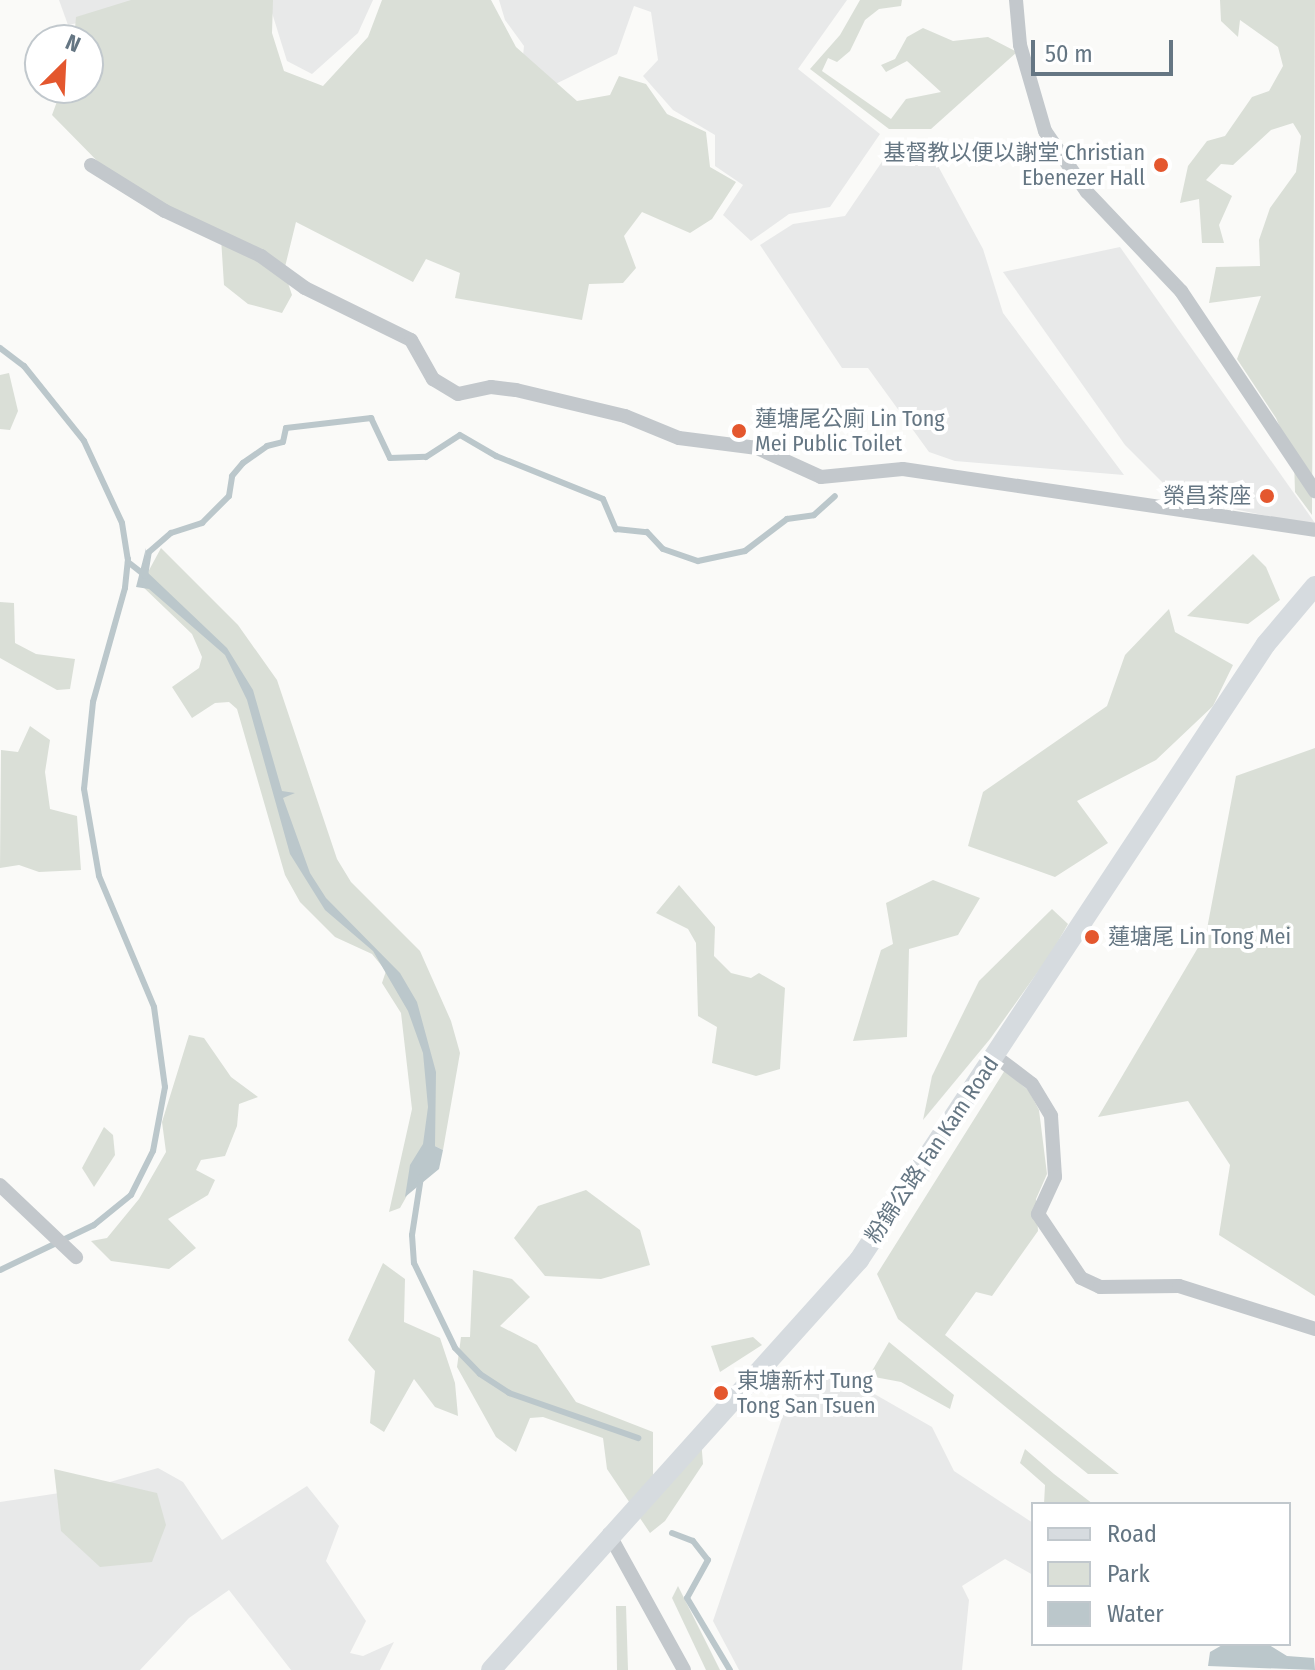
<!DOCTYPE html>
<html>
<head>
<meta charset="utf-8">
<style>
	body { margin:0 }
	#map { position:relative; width:1315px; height:1670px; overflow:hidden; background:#fafaf8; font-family:"Fira Sans Condensed","Noto Sans TC",sans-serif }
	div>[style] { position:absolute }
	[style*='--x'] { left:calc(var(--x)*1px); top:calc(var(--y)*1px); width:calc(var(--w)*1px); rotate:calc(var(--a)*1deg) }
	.built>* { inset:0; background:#e8e9e9 }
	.green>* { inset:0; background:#dadfd7 }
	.water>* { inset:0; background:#bbc7cb }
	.stream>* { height:6px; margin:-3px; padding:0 3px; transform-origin:3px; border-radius:3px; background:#bbc7cb }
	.street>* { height:14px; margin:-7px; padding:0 7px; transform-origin:7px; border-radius:7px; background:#c3c8cc }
	.secondary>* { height:20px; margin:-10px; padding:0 10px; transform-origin:10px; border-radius:10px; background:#d6dbdf }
	.dots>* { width:22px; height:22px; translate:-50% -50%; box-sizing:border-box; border:4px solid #fff; border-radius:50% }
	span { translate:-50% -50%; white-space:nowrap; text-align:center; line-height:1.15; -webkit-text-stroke:8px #fff; paint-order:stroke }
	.poi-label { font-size:22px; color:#657683 }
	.right { translate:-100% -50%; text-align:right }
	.left { translate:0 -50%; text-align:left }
	.street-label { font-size:22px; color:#657683 }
	.legend { position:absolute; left:1031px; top:1502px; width:260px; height:144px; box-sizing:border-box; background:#fff; border:2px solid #c1c8cd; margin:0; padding:10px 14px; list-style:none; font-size:24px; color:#657683 }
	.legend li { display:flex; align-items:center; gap:16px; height:40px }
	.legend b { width:40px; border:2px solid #c1c8cd }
	.north { position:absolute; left:24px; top:24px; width:80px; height:80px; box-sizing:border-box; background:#fff; border:2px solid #c1c8cd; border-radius:50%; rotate:24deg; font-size:22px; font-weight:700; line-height:32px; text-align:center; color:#657683 }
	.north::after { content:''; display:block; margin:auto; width:28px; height:36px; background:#e4572e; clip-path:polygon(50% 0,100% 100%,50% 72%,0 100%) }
	.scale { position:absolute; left:1031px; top:40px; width:142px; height:36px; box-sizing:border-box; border:4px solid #657683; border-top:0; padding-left:10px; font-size:24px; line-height:28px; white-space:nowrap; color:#657683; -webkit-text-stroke:6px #fff; paint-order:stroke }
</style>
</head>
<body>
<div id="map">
	<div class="built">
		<div style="clip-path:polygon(59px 0,164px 0,161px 6px,68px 25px)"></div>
		<div style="clip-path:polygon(268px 0,373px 0,358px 33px,312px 74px,287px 61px)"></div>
		<div style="clip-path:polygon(499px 0,847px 0,798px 69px,880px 134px,830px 207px,789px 214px,751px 241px,723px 215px,743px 185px,715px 166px,715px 135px,673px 110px,643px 76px,658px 60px,651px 12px,634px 6px,617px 54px,535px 94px,520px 85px,524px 46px,505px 20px)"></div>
		<div style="clip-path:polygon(920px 146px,938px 166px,983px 249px,1003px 313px,1124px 475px,955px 461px,929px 452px,868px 368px,842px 368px,760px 245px,793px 224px,845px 216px,892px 147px)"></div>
		<div style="clip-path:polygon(1120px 247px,1315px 523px,1315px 526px,1177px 497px,1125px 445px,1003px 272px)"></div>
		<div style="clip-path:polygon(797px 1374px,843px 1376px,932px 1427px,954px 1471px,1033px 1523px,1033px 1575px,1005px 1559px,962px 1586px,969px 1600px,962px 1670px,739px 1670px,713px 1621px)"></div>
		<div style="clip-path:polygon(158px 1468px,183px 1482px,222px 1540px,307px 1486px,339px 1526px,326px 1561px,366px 1621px,350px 1653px,363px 1656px,394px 1642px,380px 1670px,291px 1670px,229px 1590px,189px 1618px,140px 1670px,0 1670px,0 1502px,86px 1489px)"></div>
	</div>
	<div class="green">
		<div style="clip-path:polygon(131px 0,273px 0,272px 33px,284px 71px,323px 86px,368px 37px,382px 0,491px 0,516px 47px,577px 101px,610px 95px,619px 76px,646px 84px,667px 114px,706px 132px,710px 167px,736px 182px,712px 219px,690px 233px,642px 212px,624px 236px,636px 268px,623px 283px,589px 284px,582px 320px,455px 298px,460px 273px,426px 259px,413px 282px,296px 222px,284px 271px,292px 295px,282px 313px,248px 304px,224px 285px,221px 238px,113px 177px,52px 115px,62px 88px,88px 88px,88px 40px,74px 40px,76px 17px)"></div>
		<div style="clip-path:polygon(860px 0,902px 0,901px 6px,879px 9px,865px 20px,850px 51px,837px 62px,828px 58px,822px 71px,891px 119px,906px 99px,941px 92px,907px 61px,886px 72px,881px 65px,895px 59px,907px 37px,923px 28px,953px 41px,988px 37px,1017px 52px,931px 129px,889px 129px,810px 69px,840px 35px)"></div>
		<div style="clip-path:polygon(1220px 0,1315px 0,1312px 515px,1295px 492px,1294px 460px,1276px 418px,1237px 359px,1261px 296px,1209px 303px,1216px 267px,1260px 266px,1259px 240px,1270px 208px,1296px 172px,1301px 136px,1293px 123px,1271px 130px,1233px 165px,1221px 164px,1206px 180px,1232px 196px,1219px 225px,1224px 243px,1202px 243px,1199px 199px,1180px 203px,1188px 166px,1207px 141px,1225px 136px,1252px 97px,1269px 91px,1283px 66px,1278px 47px,1240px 20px,1238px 37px,1221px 21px)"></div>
		<div style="clip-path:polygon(9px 373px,18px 411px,10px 430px,0 429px,0 375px)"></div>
		<div style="clip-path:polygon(161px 548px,238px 625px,277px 680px,337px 859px,351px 882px,420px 951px,451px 1021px,460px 1053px,443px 1150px,435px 1146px,400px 1208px,389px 1212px,412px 1109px,401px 1013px,382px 983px,386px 971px,372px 954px,335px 937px,300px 902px,285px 875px,237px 709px,229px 702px,215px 703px,192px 718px,172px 687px,199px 668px,202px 657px,192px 634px,141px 585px)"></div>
		<div style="clip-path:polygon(1253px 554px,1266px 567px,1280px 600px,1248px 624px,1187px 616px)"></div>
		<div style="clip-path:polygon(0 602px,14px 603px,15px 643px,36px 654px,75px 659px,70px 689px,57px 690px,0 658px)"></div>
		<div style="clip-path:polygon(1169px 609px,1175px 632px,1233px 665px,1213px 706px,1156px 760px,1077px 801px,1108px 843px,1055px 877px,968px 846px,983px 792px,1107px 706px,1125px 655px)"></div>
		<div style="clip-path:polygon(30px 726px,50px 740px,45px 772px,50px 809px,77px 816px,81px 870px,39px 872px,19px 865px,0 868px,1px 750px,18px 752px)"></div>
		<div style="clip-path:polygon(1315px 748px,1315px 1296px,1219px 1235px,1230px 1165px,1188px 1101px,1098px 1117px,1206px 934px,1236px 776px)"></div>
		<div style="clip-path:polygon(933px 880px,980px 898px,958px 935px,909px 949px,907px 1037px,853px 1041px,881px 950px,893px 944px,886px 903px)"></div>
		<div style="clip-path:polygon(679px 885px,715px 927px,714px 956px,731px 973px,751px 978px,759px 973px,785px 988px,780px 1069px,756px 1076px,712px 1063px,717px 1027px,698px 1016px,696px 943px,688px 929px,656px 913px)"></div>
		<div style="clip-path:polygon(1052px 909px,1068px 924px,1052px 952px,990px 1039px,923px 1120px,932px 1076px,979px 981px)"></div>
		<div style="clip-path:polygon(189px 1035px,204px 1038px,231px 1077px,258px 1097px,239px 1104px,237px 1126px,225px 1156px,201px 1160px,196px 1170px,215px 1180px,208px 1195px,168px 1219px,196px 1248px,169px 1269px,111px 1261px,91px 1241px,107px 1238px,139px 1199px,166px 1152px,162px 1122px)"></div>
		<div style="clip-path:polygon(1005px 1070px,1029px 1091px,1039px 1110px,1047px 1174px,1036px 1199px,1038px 1231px,992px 1296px,976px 1292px,945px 1335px,1119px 1474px,1088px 1474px,898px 1319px,877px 1274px)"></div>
		<div style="clip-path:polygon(104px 1127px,113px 1135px,115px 1155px,94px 1187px,82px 1168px)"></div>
		<div style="clip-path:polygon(586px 1190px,640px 1230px,650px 1265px,601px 1279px,545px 1276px,514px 1238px,538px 1206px)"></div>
		<div style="clip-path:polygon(383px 1263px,405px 1279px,404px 1322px,440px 1338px,455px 1383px,458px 1416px,435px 1407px,414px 1379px,384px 1432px,370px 1423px,375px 1371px,348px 1340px)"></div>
		<div style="clip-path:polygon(473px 1270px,512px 1279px,530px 1297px,500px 1326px,537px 1345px,576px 1402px,653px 1432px,653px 1475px,701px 1439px,703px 1464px,665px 1521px,650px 1533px,607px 1469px,603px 1438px,543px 1417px,530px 1418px,516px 1452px,496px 1437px,457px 1367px,461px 1337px,470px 1337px)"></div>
		<div style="clip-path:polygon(753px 1337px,762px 1345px,720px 1372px,711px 1346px)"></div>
		<div style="clip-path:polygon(889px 1342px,954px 1395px,950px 1409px,901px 1382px,869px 1376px)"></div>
		<div style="clip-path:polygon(1025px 1449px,1054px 1474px,1093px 1504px,1044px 1504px,1045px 1485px,1020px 1463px)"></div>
		<div style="clip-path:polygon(54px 1469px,157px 1493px,166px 1525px,152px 1562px,100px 1567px,61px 1531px)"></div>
		<div style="clip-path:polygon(678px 1586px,720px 1670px,706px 1670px,672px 1598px)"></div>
		<div style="clip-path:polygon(616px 1606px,626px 1606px,628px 1670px,617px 1670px)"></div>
	</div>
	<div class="water">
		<div style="clip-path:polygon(146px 548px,145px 570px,227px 648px,253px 690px,282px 791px,295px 793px,283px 798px,310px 873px,326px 898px,400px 973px,417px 1002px,436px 1072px,435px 1146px,443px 1150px,439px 1169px,405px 1197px,410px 1165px,423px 1144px,428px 1107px,423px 1053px,408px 1011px,373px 951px,325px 910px,290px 854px,247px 700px,225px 655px,149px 589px,136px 587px)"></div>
		<div style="clip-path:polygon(1224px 1644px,1269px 1645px,1287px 1656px,1314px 1658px,1315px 1670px,1208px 1666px,1210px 1652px)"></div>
	</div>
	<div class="stream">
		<div style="--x:0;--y:348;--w:30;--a:37"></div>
		<div style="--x:24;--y:366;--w:96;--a:51.3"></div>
		<div style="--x:84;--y:441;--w:90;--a:65.1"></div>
		<div style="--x:122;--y:523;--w:36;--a:81"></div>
		<div style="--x:128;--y:559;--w:29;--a:96"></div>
		<div style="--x:125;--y:588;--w:118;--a:105.7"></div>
		<div style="--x:93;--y:702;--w:87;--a:95.9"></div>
		<div style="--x:84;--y:789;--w:88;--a:80.2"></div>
		<div style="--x:99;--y:876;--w:142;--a:67.2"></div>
		<div style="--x:154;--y:1007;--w:81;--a:82.2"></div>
		<div style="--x:165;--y:1087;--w:65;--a:100.6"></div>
		<div style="--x:153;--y:1151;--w:49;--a:116.6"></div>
		<div style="--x:131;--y:1195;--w:48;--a:141"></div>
		<div style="--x:94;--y:1225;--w:104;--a:154.4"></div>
		<div style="--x:128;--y:562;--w:18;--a:38"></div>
		<div style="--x:145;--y:576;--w:24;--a:-81"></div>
		<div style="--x:149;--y:552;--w:29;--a:-41"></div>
		<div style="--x:171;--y:533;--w:33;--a:-18"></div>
		<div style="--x:202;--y:523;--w:38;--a:-45"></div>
		<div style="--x:229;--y:496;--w:20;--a:-81"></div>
		<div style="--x:232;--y:476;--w:17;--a:-50"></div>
		<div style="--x:243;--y:463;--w:29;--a:-35"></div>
		<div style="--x:267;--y:446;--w:16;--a:-14"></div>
		<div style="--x:283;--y:442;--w:14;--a:-78"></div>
		<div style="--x:286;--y:428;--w:86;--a:-6.7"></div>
		<div style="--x:371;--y:418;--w:44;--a:64.6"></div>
		<div style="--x:390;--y:458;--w:36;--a:-2"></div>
		<div style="--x:426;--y:457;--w:40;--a:-32.9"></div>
		<div style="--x:460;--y:435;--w:42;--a:30.3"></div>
		<div style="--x:496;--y:456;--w:115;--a:21.9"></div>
		<div style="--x:603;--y:499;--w:33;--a:67"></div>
		<div style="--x:616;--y:529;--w:31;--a:6"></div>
		<div style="--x:647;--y:532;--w:23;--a:47"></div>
		<div style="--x:663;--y:549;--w:37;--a:19"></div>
		<div style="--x:698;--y:561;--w:48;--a:-12"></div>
		<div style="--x:745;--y:551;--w:53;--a:-37.3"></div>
		<div style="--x:787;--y:519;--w:27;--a:-8"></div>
		<div style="--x:814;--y:515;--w:28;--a:-42"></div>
		<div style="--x:421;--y:1177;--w:59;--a:98.8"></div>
		<div style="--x:412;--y:1235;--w:28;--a:86"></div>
		<div style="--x:414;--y:1263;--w:94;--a:64.2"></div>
		<div style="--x:455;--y:1348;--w:36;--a:46"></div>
		<div style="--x:480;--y:1374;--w:35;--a:33"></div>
		<div style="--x:509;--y:1393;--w:137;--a:19.2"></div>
		<div style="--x:672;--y:1533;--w:22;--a:21"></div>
		<div style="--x:693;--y:1541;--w:24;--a:52"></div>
		<div style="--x:708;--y:1560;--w:43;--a:118.9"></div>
		<div style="--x:687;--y:1598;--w:84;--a:59.2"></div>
	</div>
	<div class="street">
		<div style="--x:1016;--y:0;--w:45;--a:84.9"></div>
		<div style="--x:1020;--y:45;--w:90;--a:73.8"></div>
		<div style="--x:1045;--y:131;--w:74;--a:55.5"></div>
		<div style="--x:1087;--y:192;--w:137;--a:46.5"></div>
		<div style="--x:1181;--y:291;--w:241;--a:56.2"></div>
		<div style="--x:91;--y:165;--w:87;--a:31.9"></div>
		<div style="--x:165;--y:211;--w:106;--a:25.1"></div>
		<div style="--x:261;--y:256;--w:54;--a:36"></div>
		<div style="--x:305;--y:288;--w:118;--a:26.1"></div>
		<div style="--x:411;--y:340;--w:45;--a:60.6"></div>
		<div style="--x:433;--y:379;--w:29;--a:31"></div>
		<div style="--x:458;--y:394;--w:34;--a:-12"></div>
		<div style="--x:491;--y:387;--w:25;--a:7"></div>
		<div style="--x:516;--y:390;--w:112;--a:13.4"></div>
		<div style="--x:625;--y:416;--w:58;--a:22.2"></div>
		<div style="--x:679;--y:438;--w:79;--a:7.3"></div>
		<div style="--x:757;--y:448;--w:70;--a:24.4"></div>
		<div style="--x:821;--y:477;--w:82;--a:-5.6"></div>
		<div style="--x:903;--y:469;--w:416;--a:8.4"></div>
		<div style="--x:995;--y:1056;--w:46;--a:37.1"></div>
		<div style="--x:1032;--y:1084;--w:37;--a:59"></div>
		<div style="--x:1051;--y:1116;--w:61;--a:86.2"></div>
		<div style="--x:1055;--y:1177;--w:41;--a:114.7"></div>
		<div style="--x:1038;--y:1214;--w:77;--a:56.1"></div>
		<div style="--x:1081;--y:1278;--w:21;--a:25"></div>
		<div style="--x:1100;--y:1287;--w:79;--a:-0.7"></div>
		<div style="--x:1179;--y:1286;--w:143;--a:17.5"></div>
		<div style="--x:0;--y:1185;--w:105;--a:43.5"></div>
		<div style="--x:609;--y:1534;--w:155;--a:61.1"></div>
	</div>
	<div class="secondary">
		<div style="--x:491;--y:1670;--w:551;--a:-48.09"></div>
		<div style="--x:859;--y:1260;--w:738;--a:-56.55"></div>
		<div style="--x:1266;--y:644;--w:76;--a:-49.8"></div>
	</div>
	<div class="dots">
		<div style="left:1161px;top:165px;background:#e4572e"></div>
		<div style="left:739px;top:431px;background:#e4572e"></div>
		<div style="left:1267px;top:496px;background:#e4572e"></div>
		<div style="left:1092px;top:937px;background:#e4572e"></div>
		<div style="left:721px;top:1393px;background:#e4572e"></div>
	</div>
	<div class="poi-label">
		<span class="right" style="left:1145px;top:165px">基督教以便以謝堂 Christian<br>Ebenezer Hall</span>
		<span class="left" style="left:755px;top:431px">蓮塘尾公廁 Lin Tong<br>Mei Public Toilet</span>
		<span class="right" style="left:1251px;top:496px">榮昌茶座</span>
		<span class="left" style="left:1108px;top:937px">蓮塘尾 Lin Tong Mei</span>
		<span class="left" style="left:737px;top:1393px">東塘新村 Tung<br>Tong San Tsuen</span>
	</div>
	<div class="street-label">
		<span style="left:932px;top:1150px;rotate:-56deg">粉錦公路 Fan Kam Road</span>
	</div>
	<ul class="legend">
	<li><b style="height:10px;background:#d6dbdf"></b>Road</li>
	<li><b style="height:22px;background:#dadfd7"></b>Park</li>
	<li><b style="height:22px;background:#bbc7cb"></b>Water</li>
	</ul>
	<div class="north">N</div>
	<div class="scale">50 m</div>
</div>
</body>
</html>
